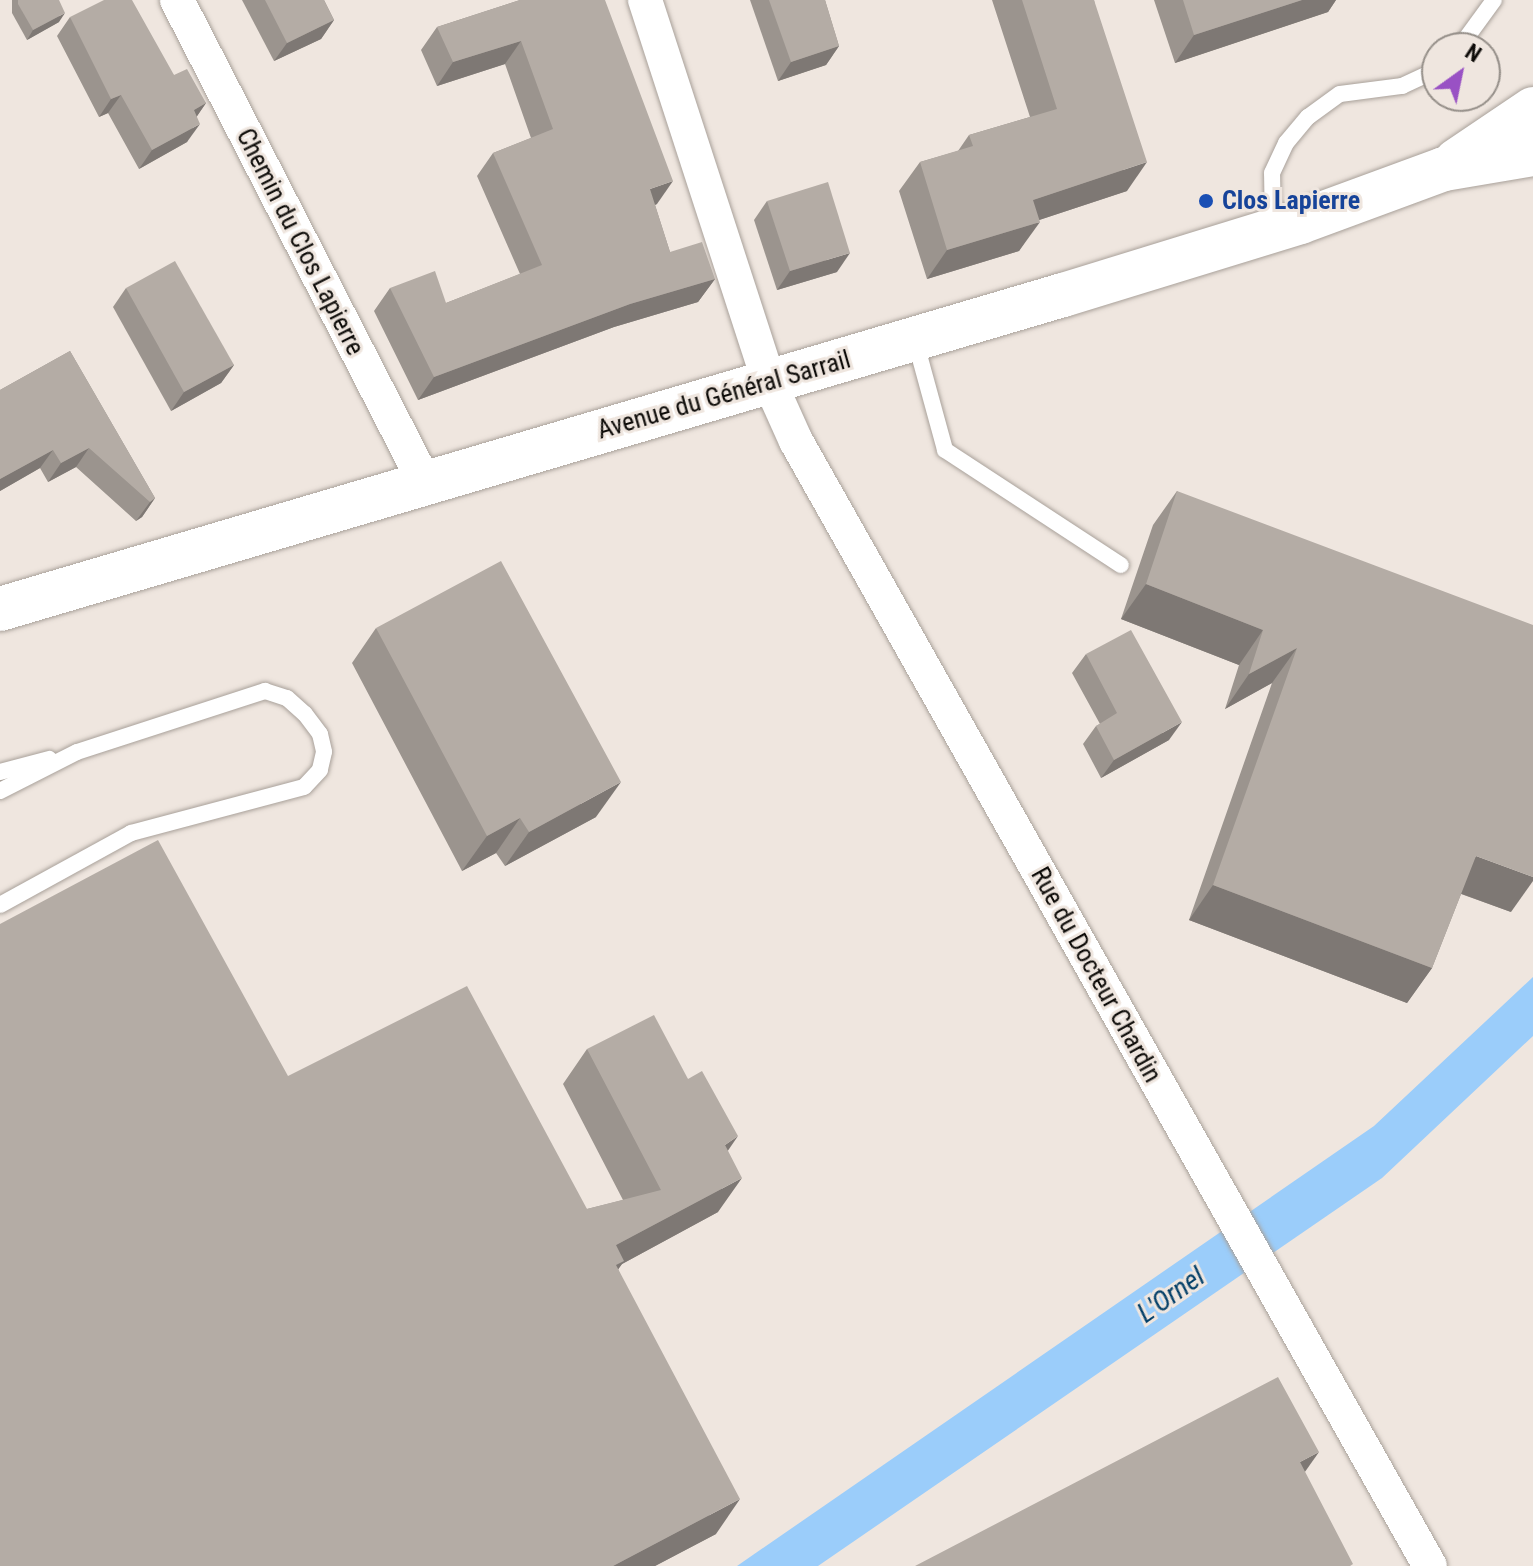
<!DOCTYPE html>
<html>
<head>
<meta charset="utf-8">
<style>
	body { margin:0 }
	#map { position:relative; width:1533px; height:1566px; overflow:hidden; background:#efe6df; font-family:"Roboto Condensed",sans-serif }
	div>[style] { position:absolute }
	[style*='--x'] { left:calc(var(--x)*1px); top:calc(var(--y)*1px); width:calc(var(--w)*1px); rotate:calc(var(--a)*1deg) }
	.water>* { inset:0; background:#9bcdfa }
	.roads { filter:drop-shadow(0 0 2px #a9a19a) drop-shadow(0 0 2px #a9a19a) }
	.lane>* { height:16px; margin:-8px; padding:0 8px; transform-origin:8px; border-radius:8px; background:#fff }
	.street>* { height:34px; margin:-17px; padding:0 17px; transform-origin:17px; border-radius:17px; background:#fff }
	.secondary>* { height:44px; margin:-22px; padding:0 22px; transform-origin:22px; border-radius:22px; background:#fff }
	.wall>* { inset:0; background:#9b948e }
	.shaded-wall>* { inset:0; background:#7e7874 }
	.building>* { inset:0; background:#b4aca5 }
	.dots>* { width:22px; height:22px; translate:-50% -50%; box-sizing:border-box; border:4px solid #efe6df; border-radius:50% }
	span { translate:-50% -50%; white-space:nowrap; text-align:center; line-height:1.15; -webkit-text-stroke:6px #efe6df; paint-order:stroke }
	.transit-label { font-size:26px; color:#164399; font-weight:700 }
	.left { translate:0 -50%; text-align:left }
	.street-label { font-size:26px; color:#0e0c09 }
	.water-label { font-size:28px; color:#044069; font-style:italic }
	.north { position:absolute; left:1421px; top:32px; width:80px; height:80px; box-sizing:border-box; background:#efe6df; border:2px solid #958f89; border-radius:50%; rotate:33deg; font-size:22px; font-weight:700; line-height:32px; text-align:center; color:#0e0c09 }
	.north::after { content:''; display:block; margin:auto; width:28px; height:36px; background:#9951c4; clip-path:polygon(50% 0,100% 100%,50% 72%,0 100%) }
</style>
</head>
<body>
<div id="map">
	<div class="water">
		<div style="clip-path:polygon(1533px 977px,1533px 1036px,1382px 1178px,818px 1566px,737px 1566px,1374px 1126px)"></div>
	</div>
	<div class="roads">
		<div class="lane">
			<div style="--x:1459;--y:48;--w:59;--a:-53.9"></div>
			<div style="--x:1273;--y:228;--w:55;--a:-91"></div>
			<div style="--x:1272;--y:173;--w:33;--a:-65"></div>
			<div style="--x:1286;--y:143;--w:34;--a:-50"></div>
			<div style="--x:1308;--y:117;--w:39;--a:-36"></div>
			<div style="--x:1340;--y:94;--w:63;--a:-7.4"></div>
			<div style="--x:1402;--y:86;--w:38;--a:-25"></div>
			<div style="--x:915;--y:340;--w:114;--a:74.7"></div>
			<div style="--x:945;--y:450;--w:210;--a:33.2"></div>
			<div style="--x:0;--y:772;--w:51;--a:-14.9"></div>
			<div style="--x:0;--y:791;--w:86;--a:-26.9"></div>
			<div style="--x:77;--y:752;--w:198;--a:-18"></div>
			<div style="--x:265;--y:691;--w:23;--a:18"></div>
			<div style="--x:287;--y:698;--w:24;--a:42"></div>
			<div style="--x:305;--y:714;--w:25;--a:53"></div>
			<div style="--x:320;--y:734;--w:18;--a:77"></div>
			<div style="--x:324;--y:752;--w:18;--a:103"></div>
			<div style="--x:320;--y:770;--w:23;--a:133"></div>
			<div style="--x:304;--y:787;--w:179;--a:165.1"></div>
			<div style="--x:131;--y:833;--w:149;--a:151.2"></div>
		</div>
		<div class="street">
			<div style="--x:177;--y:0;--w:543;--a:62.82"></div>
			<div style="--x:645;--y:0;--w:401;--a:72"></div>
			<div style="--x:769;--y:381;--w:66;--a:65.8"></div>
			<div style="--x:796;--y:441;--w:1291;--a:60.6"></div>
		</div>
		<div class="secondary">
			<div style="--x:1456;--y:161;--w:93;--a:-34"></div>
			<div style="--x:0;--y:609;--w:1108;--a:-16.46"></div>
			<div style="--x:1063;--y:295;--w:248;--a:-17.1"></div>
			<div style="--x:1300;--y:222;--w:153;--a:-20.2"></div>
			<div style="--x:1444;--y:169;--w:90;--a:-9.6"></div>
		</div>
	</div>
	<div class="wall">
		<div style="clip-path:polygon(12px 0,59px 0,59px 22px,27px 40px,12px 13px)"></div>
		<div style="clip-path:polygon(242px 0,324px 0,334px 20px,321px 39px,274px 61px)"></div>
		<div style="clip-path:polygon(520px 0,657px 204px,655px 205px,670px 252px,715px 279px,698px 302px,614px 327px,418px 400px,374px 311px,390px 288px,446px 303px,520px 274px,477px 176px,493px 153px,531px 138px,505px 64px,437px 86px,421px 50px,437px 27px)"></div>
		<div style="clip-path:polygon(750px 0,825px 0,839px 46px,826px 65px,778px 81px)"></div>
		<div style="clip-path:polygon(992px 0,1094px 0,1127px 191px,1039px 220px,1019px 251px,927px 279px,899px 191px,920px 162px,958px 151px,969px 135px,1030px 117px)"></div>
		<div style="clip-path:polygon(1154px 0,1336px 0,1328px 12px,1175px 63px)"></div>
		<div style="clip-path:polygon(70px 17px,174px 75px,206px 103px,197px 116px,187px 142px,139px 169px,108px 113px,99px 117px,57px 36px)"></div>
		<div style="clip-path:polygon(767px 201px,837px 272px,777px 290px,754px 220px)"></div>
		<div style="clip-path:polygon(126px 288px,234px 365px,221px 383px,171px 411px,113px 307px)"></div>
		<div style="clip-path:polygon(70px 351px,155px 498px,142px 517px,136px 521px,76px 467px,48px 482px,40px 468px,0 491px,0 390px)"></div>
		<div style="clip-path:polygon(1177px 491px,1511px 912px,1461px 894px,1432px 968px,1407px 1003px,1189px 920px,1272px 683px,1225px 709px,1239px 665px,1121px 619px,1153px 525px)"></div>
		<div style="clip-path:polygon(376px 628px,596px 817px,505px 866px,496px 853px,462px 871px,352px 663px)"></div>
		<div style="clip-path:polygon(1086px 654px,1169px 740px,1101px 778px,1083px 744px,1096px 726px,1100px 724px,1072px 673px)"></div>
		<div style="clip-path:polygon(587px 1049px,688px 1079px,728px 1151px,718px 1212px,622px 1264px,618px 1269px,716px 1534px,655px 1566px,0 1566px,288px 1076px,587px 1209px,623px 1200px,563px 1084px)"></div>
	</div>
	<div class="shaded-wall">
		<div style="clip-path:polygon(1302px 0,1336px 0,1328px 12px,1175px 63px,1194px 35px)"></div>
		<div style="clip-path:polygon(65px 13px,59px 22px,27px 40px,33px 30px)"></div>
		<div style="clip-path:polygon(334px 20px,321px 39px,274px 61px,287px 43px)"></div>
		<div style="clip-path:polygon(521px 41px,505px 64px,437px 86px,453px 62px)"></div>
		<div style="clip-path:polygon(839px 46px,826px 65px,778px 81px,791px 62px)"></div>
		<div style="clip-path:polygon(121px 95px,108px 113px,99px 117px,111px 99px)"></div>
		<div style="clip-path:polygon(206px 103px,193px 122px,194px 110px)"></div>
		<div style="clip-path:polygon(200px 124px,187px 142px,139px 169px,152px 150px)"></div>
		<div style="clip-path:polygon(1147px 162px,1127px 191px,1012px 229px,1033px 200px)"></div>
		<div style="clip-path:polygon(673px 181px,657px 204px,634px 213px,650px 189px)"></div>
		<div style="clip-path:polygon(1040px 222px,1019px 251px,927px 279px,947px 250px)"></div>
		<div style="clip-path:polygon(850px 253px,837px 272px,777px 290px,790px 271px)"></div>
		<div style="clip-path:polygon(715px 279px,698px 302px,614px 327px,418px 400px,434px 377px,630px 304px)"></div>
		<div style="clip-path:polygon(234px 365px,221px 383px,171px 411px,184px 392px)"></div>
		<div style="clip-path:polygon(89px 448px,76px 467px,48px 482px,61px 463px)"></div>
		<div style="clip-path:polygon(53px 450px,40px 468px,0 491px,0 479px)"></div>
		<div style="clip-path:polygon(155px 498px,142px 517px,136px 521px,150px 502px)"></div>
		<div style="clip-path:polygon(1146px 584px,1263px 630px,1239px 665px,1121px 619px)"></div>
		<div style="clip-path:polygon(1297px 648px,1272px 683px,1225px 709px,1249px 674px)"></div>
		<div style="clip-path:polygon(1182px 722px,1169px 740px,1101px 778px,1114px 760px)"></div>
		<div style="clip-path:polygon(621px 782px,596px 817px,505px 866px,529px 832px)"></div>
		<div style="clip-path:polygon(520px 818px,496px 853px,462px 871px,487px 836px)"></div>
		<div style="clip-path:polygon(1476px 856px,1533px 877px,1533px 881px,1511px 912px,1451px 890px)"></div>
		<div style="clip-path:polygon(1213px 885px,1432px 968px,1407px 1003px,1189px 920px)"></div>
		<div style="clip-path:polygon(738px 1136px,714px 1171px,725px 1145px)"></div>
		<div style="clip-path:polygon(742px 1178px,718px 1212px,622px 1264px,600px 1295px,616px 1245px)"></div>
		<div style="clip-path:polygon(1319px 1452px,1295px 1486px,1300px 1462px)"></div>
		<div style="clip-path:polygon(740px 1499px,716px 1534px,655px 1566px,613px 1566px)"></div>
	</div>
	<div class="building">
		<div style="clip-path:polygon(18px 0,59px 0,65px 13px,33px 30px,18px 4px)"></div>
		<div style="clip-path:polygon(104px 0,132px 0,174px 75px,187px 69px,206px 103px,194px 110px,200px 124px,152px 150px,121px 95px,111px 99px,70px 17px)"></div>
		<div style="clip-path:polygon(265px 0,324px 0,334px 20px,287px 43px)"></div>
		<div style="clip-path:polygon(520px 0,605px 0,673px 181px,650px 189px,670px 252px,702px 242px,715px 279px,630px 304px,434px 377px,390px 288px,435px 271px,446px 303px,542px 265px,493px 153px,553px 129px,521px 41px,453px 62px,437px 27px)"></div>
		<div style="clip-path:polygon(769px 0,825px 0,839px 46px,791px 62px)"></div>
		<div style="clip-path:polygon(1022px 0,1094px 0,1147px 162px,1033px 200px,1040px 222px,947px 250px,920px 162px,973px 146px,969px 135px,1057px 109px)"></div>
		<div style="clip-path:polygon(1183px 0,1302px 0,1194px 35px)"></div>
		<div style="clip-path:polygon(828px 182px,850px 253px,790px 271px,767px 201px)"></div>
		<div style="clip-path:polygon(175px 261px,234px 365px,184px 392px,126px 288px)"></div>
		<div style="clip-path:polygon(70px 351px,155px 498px,150px 502px,89px 448px,61px 463px,53px 450px,0 479px,0 390px)"></div>
		<div style="clip-path:polygon(1177px 491px,1533px 625px,1533px 877px,1476px 856px,1432px 968px,1213px 885px,1297px 648px,1249px 674px,1263px 630px,1146px 584px)"></div>
		<div style="clip-path:polygon(501px 561px,621px 782px,529px 832px,520px 818px,487px 836px,376px 628px)"></div>
		<div style="clip-path:polygon(1131px 630px,1182px 722px,1114px 760px,1096px 726px,1117px 713px,1086px 654px)"></div>
		<div style="clip-path:polygon(158px 840px,288px 1076px,467px 986px,587px 1209px,661px 1190px,587px 1049px,654px 1015px,688px 1079px,702px 1071px,738px 1136px,725px 1145px,742px 1178px,616px 1245px,624px 1261px,616px 1265px,740px 1499px,613px 1566px,0 1566px,0 924px)"></div>
		<div style="clip-path:polygon(1278px 1377px,1319px 1452px,1300px 1462px,1353px 1564px,1350px 1566px,915px 1566px)"></div>
	</div>
	<div class="dots">
		<div style="left:1206px;top:201px;background:#1a4fb4"></div>
	</div>
	<div class="transit-label">
		<span class="left" style="left:1222px;top:201px">Clos Lapierre</span>
	</div>
	<div class="street-label">
		<span style="left:300px;top:242px;rotate:63deg">Chemin du Clos Lapierre</span>
		<span style="left:724px;top:395px;rotate:-16deg">Avenue du Général Sarrail</span>
		<span style="left:1096px;top:975px;rotate:61deg">Rue du Docteur Chardin</span>
	</div>
	<div class="water-label">
		<span style="left:1171px;top:1295px;rotate:-35deg">L'Ornel</span>
	</div>
	<div class="north">N</div>
</div>
</body>
</html>
